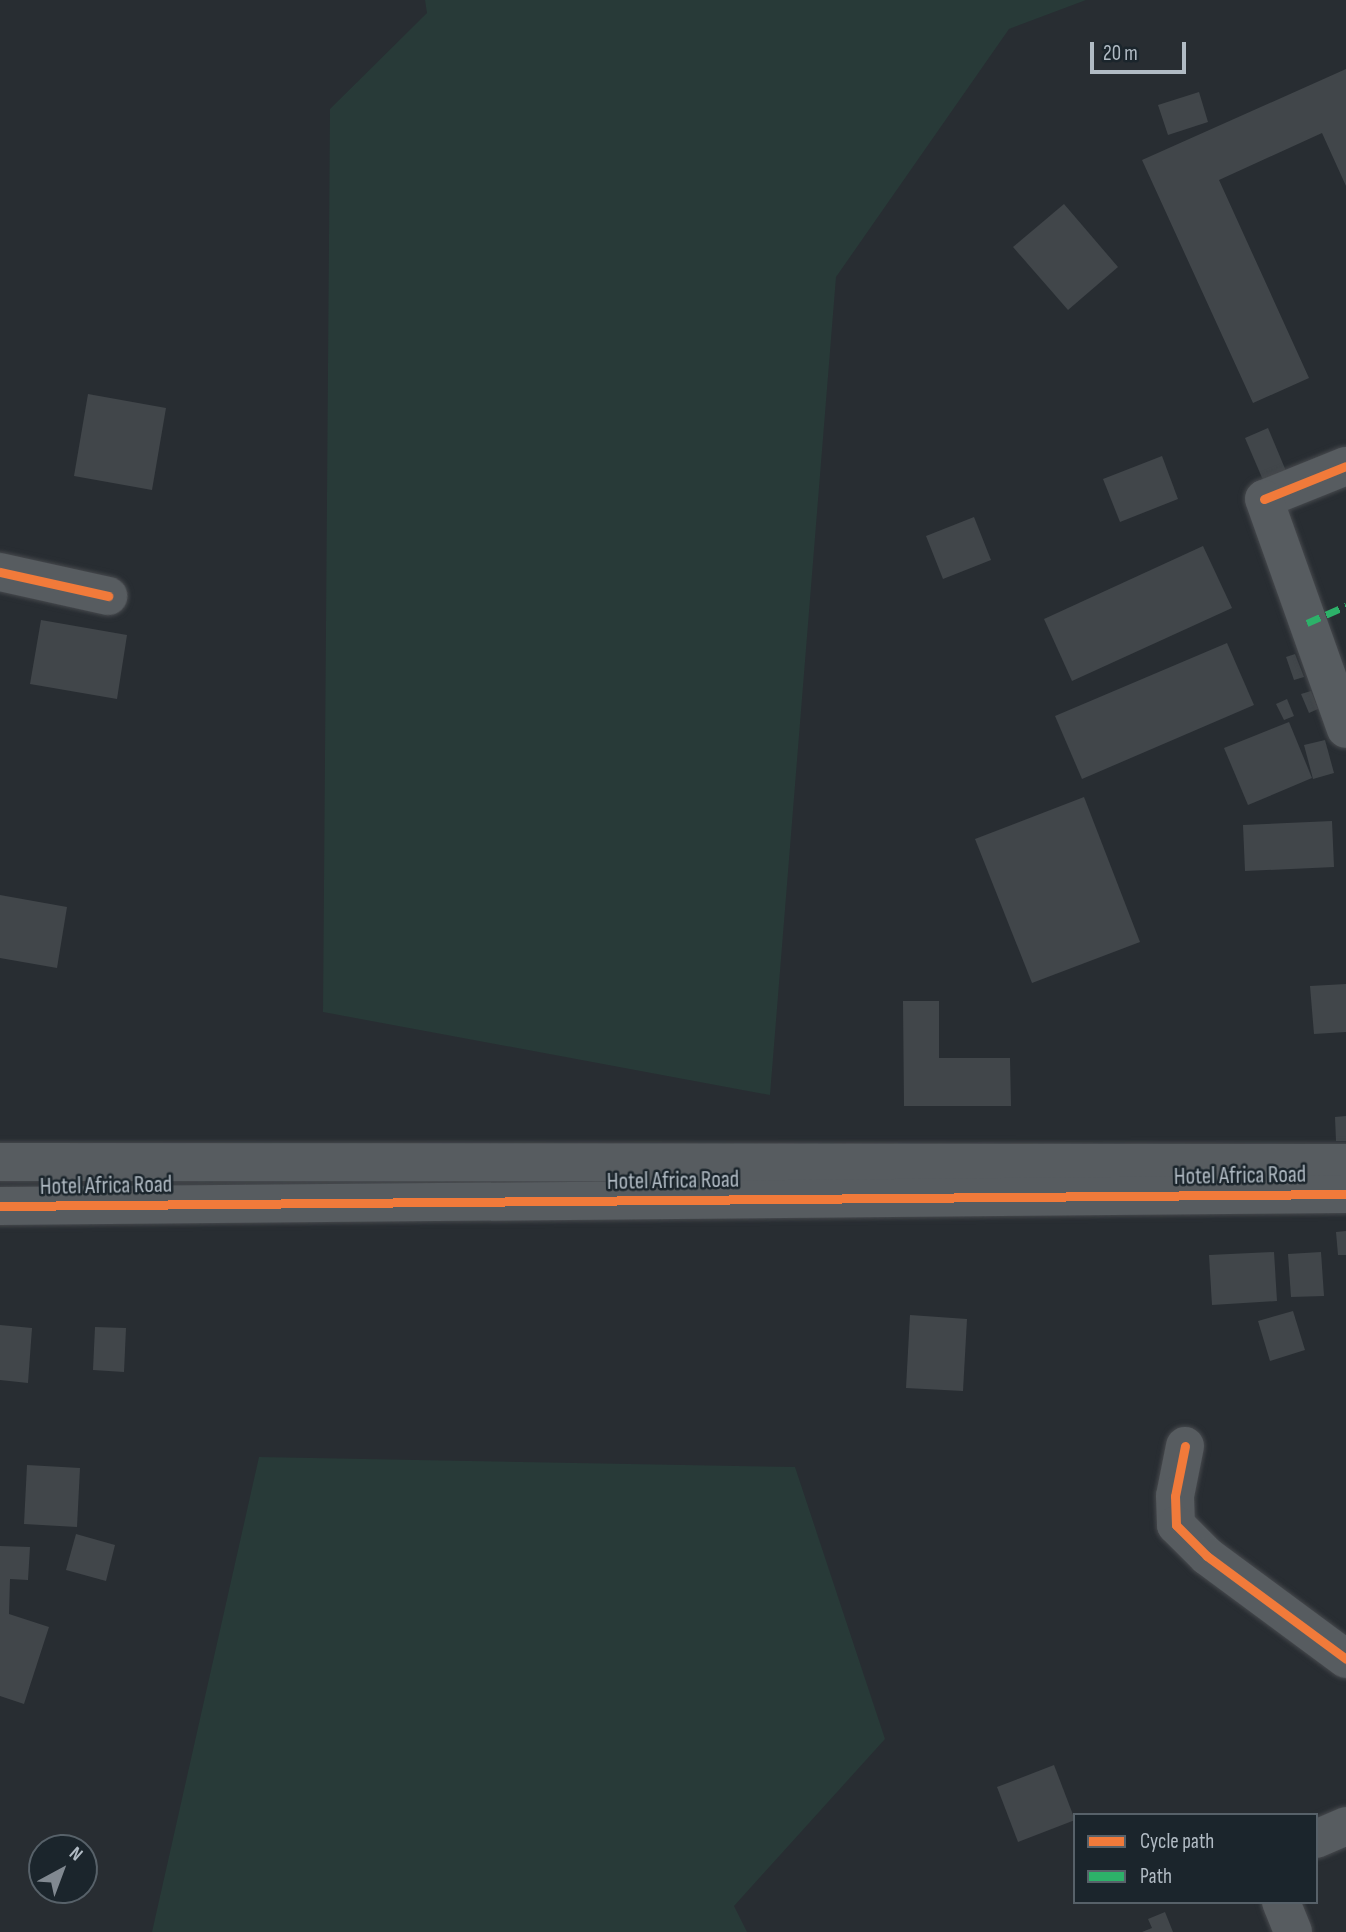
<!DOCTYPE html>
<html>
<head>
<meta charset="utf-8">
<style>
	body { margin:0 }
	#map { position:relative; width:1346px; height:1932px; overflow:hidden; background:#282d32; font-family:"Sofia Sans Condensed",sans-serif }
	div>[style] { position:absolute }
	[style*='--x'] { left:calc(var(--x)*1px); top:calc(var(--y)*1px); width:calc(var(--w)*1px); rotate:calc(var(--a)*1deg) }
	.green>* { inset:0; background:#283a38 }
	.building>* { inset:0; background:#41464a }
	.roads { filter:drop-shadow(0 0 2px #46494d) drop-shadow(0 0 2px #46494d) }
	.minor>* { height:38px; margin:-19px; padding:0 19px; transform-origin:19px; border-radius:19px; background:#575c60 }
	.quiet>* { height:7px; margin-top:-3.5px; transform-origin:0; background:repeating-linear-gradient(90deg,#2db169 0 14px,transparent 0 21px) }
	.cycleway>* { height:9px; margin:-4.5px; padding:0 4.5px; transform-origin:4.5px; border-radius:4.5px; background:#f17a3a }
	span { translate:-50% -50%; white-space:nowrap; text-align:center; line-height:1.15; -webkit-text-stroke:5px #1b252c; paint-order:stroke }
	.street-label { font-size:23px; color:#b1bbc4 }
	.legend { position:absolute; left:1073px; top:1813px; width:245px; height:91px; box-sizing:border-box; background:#1b252c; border:2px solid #576169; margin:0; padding:9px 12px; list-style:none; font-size:21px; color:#b1bbc4 }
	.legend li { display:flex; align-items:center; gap:14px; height:35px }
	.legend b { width:35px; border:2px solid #576169 }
	.north { position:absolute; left:28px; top:1834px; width:70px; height:70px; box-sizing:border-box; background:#1b252c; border:2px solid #576169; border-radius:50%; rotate:41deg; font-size:19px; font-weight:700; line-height:28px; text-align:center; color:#b1bbc4 }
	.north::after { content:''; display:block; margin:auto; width:24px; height:32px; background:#818991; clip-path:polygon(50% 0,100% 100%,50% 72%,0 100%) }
	.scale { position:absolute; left:1090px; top:42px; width:96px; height:32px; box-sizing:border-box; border:4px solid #b1bbc4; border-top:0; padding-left:9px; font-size:21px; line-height:24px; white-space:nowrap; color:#b1bbc4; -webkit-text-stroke:5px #1b252c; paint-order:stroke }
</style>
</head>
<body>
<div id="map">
	<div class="green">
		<div style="clip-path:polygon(425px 0,1086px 0,1009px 29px,836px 277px,770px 1095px,323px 1012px,330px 109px,427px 13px)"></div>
		<div style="clip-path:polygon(259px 1457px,795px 1467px,885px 1739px,734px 1906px,747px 1932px,152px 1932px)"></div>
	</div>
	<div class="building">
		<div style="clip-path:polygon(1346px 69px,1346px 186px,1322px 133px,1219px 180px,1309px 378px,1253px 403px,1142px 160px)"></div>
		<div style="clip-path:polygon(1199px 92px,1208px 122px,1168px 135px,1158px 105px)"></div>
		<div style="clip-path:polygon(1064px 204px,1118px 267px,1068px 310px,1013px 247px)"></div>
		<div style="clip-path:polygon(88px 394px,166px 408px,152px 490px,74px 476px)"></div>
		<div style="clip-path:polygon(1268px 428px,1286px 471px,1263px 480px,1245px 438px)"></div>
		<div style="clip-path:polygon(1162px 456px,1178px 499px,1120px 522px,1103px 479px)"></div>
		<div style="clip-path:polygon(974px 517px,991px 560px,943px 579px,926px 536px)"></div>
		<div style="clip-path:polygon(1203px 546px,1232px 608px,1072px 681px,1044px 619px)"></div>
		<div style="clip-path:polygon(41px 620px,127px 635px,117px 699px,30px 684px)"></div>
		<div style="clip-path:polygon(1227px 643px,1254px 705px,1082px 779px,1055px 716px)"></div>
		<div style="clip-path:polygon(1295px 654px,1304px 677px,1294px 680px,1286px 657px)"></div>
		<div style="clip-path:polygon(1311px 691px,1318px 709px,1309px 713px,1301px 694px)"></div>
		<div style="clip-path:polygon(1287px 699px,1294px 716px,1284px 720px,1276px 704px)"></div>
		<div style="clip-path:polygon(1289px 722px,1312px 778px,1248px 805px,1224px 748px)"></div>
		<div style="clip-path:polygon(1325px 740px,1334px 773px,1313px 779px,1304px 745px)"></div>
		<div style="clip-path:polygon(1084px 797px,1140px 942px,1032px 983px,975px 839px)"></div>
		<div style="clip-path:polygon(1332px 821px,1334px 867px,1245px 871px,1243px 825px)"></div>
		<div style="clip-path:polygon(0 895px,67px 907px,57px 968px,0 958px)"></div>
		<div style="clip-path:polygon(1346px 984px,1346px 1032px,1314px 1034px,1310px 986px)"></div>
		<div style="clip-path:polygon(903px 1001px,939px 1001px,939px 1058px,1010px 1058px,1011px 1106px,904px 1106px)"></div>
		<div style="clip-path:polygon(1346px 1116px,1346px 1141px,1336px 1141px,1335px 1117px)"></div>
		<div style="clip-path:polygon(1346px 1231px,1346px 1255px,1338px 1255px,1336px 1232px)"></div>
		<div style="clip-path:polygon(1274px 1252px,1277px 1301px,1212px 1305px,1209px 1255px)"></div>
		<div style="clip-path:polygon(1321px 1252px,1324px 1296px,1291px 1297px,1288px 1254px)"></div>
		<div style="clip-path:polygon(1293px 1311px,1305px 1350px,1270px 1361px,1258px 1321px)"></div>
		<div style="clip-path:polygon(910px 1315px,967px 1319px,963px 1391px,906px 1388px)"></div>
		<div style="clip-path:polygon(0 1325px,32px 1328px,28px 1383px,0 1380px)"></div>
		<div style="clip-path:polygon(95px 1327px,126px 1328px,124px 1372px,93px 1370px)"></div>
		<div style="clip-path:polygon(27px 1465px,80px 1468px,77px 1527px,24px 1524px)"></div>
		<div style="clip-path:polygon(76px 1534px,115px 1545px,106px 1581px,66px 1570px)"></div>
		<div style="clip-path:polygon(0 1546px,30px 1547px,28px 1580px,10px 1579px,9px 1614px,49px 1627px,24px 1704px,0 1696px)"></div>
		<div style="clip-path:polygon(1054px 1765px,1075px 1820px,1018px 1842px,997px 1787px)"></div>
		<div style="clip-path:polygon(1165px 1912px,1173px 1932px,1142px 1932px,1152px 1928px,1148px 1919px)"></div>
	</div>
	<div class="roads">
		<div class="minor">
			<div style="--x:1346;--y:466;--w:88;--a:158.1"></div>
			<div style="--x:1264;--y:499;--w:244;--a:70.4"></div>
			<div style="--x:0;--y:572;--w:111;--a:12.5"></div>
			<div style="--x:0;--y:1162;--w:1346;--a:0.04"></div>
			<div style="--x:0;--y:1206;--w:1346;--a:-0.51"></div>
			<div style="--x:1185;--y:1446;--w:51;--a:101.3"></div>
			<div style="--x:1175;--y:1496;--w:29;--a:88"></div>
			<div style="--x:1176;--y:1525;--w:44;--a:45"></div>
			<div style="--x:1207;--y:1556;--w:173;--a:36.5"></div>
			<div style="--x:1316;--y:1839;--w:33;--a:-23"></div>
			<div style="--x:1281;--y:1902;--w:32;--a:68"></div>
		</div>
	</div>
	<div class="quiet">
		<div style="--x:1307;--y:623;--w:43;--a:-23.6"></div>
	</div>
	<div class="cycleway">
		<div style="--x:1264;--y:499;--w:88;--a:-21.9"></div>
		<div style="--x:0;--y:572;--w:111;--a:12.5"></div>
		<div style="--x:0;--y:1206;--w:1346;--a:-0.51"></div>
		<div style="--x:1185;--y:1446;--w:51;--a:101.3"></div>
		<div style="--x:1175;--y:1496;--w:29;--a:88"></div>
		<div style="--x:1176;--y:1525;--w:44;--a:45"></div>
		<div style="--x:1207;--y:1556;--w:173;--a:36.5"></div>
	</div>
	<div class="street-label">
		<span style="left:1240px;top:1176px;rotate:-1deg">Hotel Africa Road</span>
		<span style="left:673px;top:1181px;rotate:-1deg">Hotel Africa Road</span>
		<span style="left:106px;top:1186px;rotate:-1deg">Hotel Africa Road</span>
	</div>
	<ul class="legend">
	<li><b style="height:9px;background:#f17a3a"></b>Cycle path</li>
	<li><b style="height:9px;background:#2db169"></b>Path</li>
	</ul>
	<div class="north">N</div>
	<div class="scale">20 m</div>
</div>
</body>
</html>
